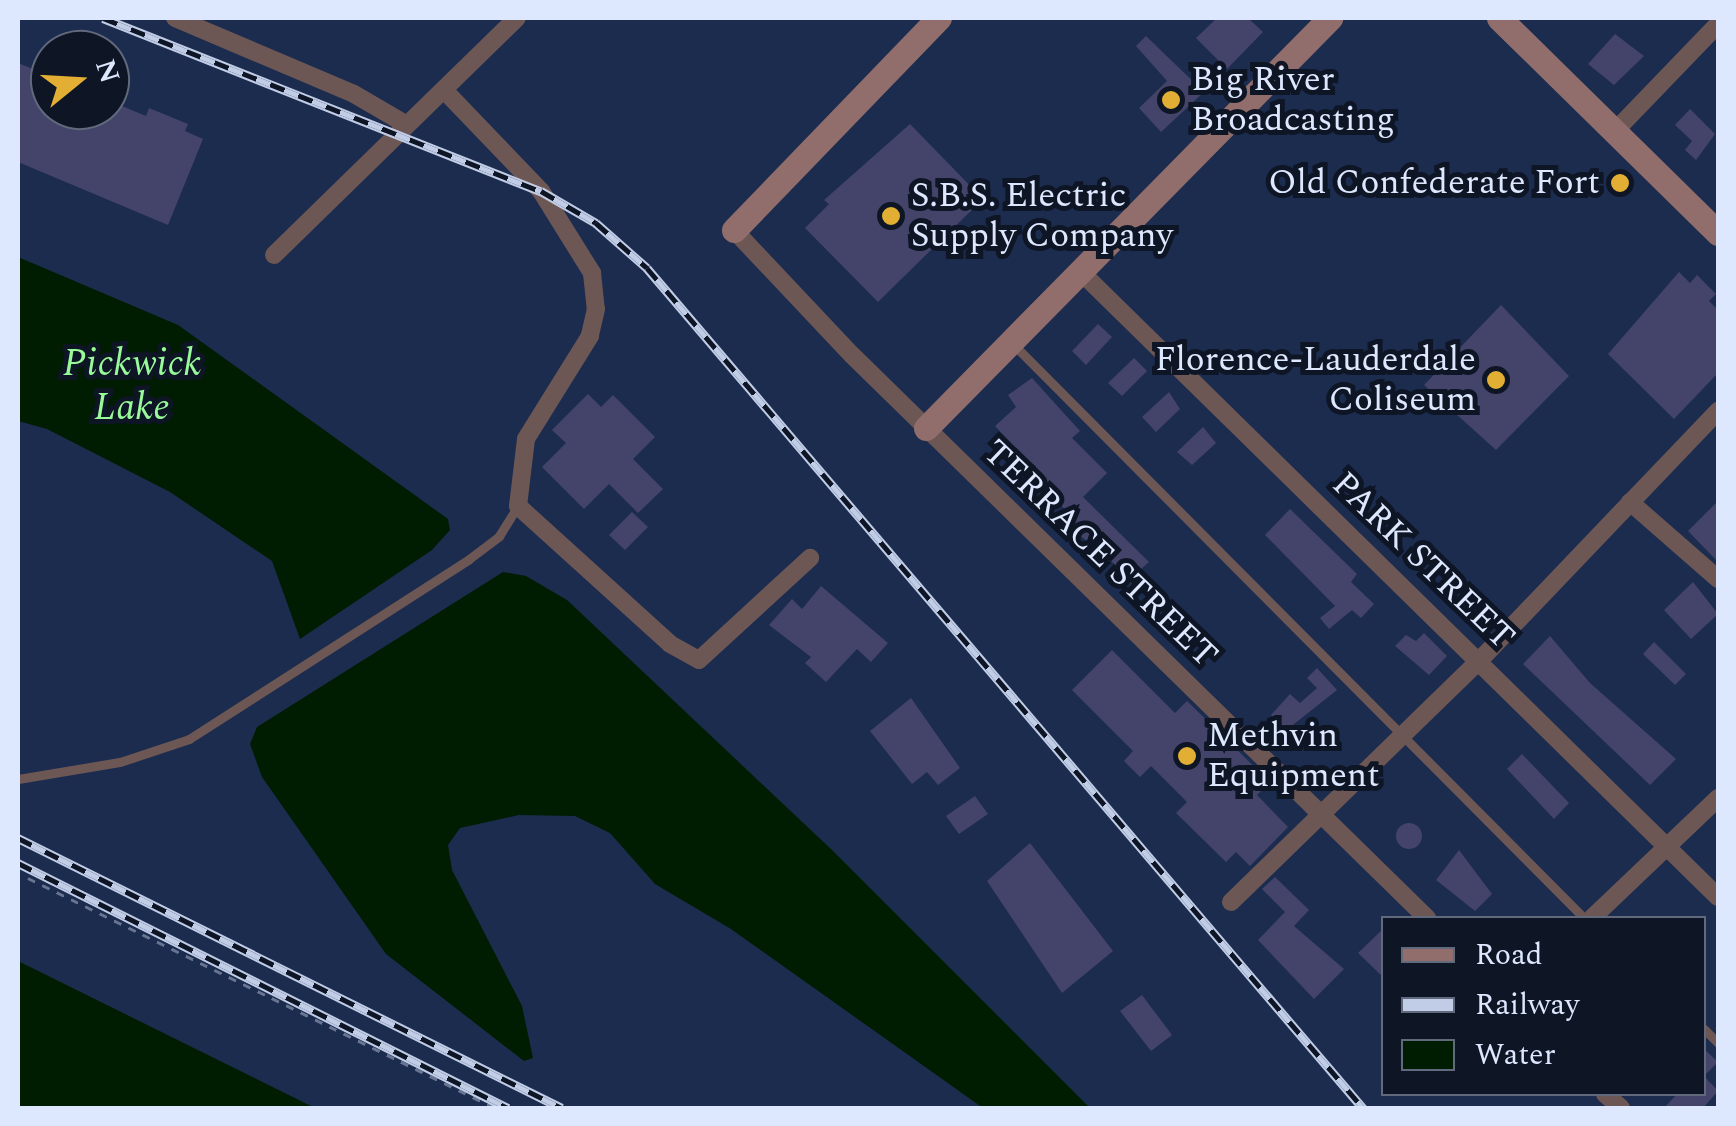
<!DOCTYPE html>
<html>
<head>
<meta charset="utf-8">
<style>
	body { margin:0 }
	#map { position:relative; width:1736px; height:1126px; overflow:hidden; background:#1c2c4e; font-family:Spectral,serif }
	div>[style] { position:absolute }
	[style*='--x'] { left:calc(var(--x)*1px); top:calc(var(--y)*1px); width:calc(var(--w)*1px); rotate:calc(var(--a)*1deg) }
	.water>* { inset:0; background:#001c01 }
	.building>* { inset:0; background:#44436a }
	.round { border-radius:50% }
	.path>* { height:2.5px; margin-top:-1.25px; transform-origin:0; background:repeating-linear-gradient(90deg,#677593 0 8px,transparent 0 16px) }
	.lane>* { height:9px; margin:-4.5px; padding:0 4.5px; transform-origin:4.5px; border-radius:4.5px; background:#6d5755 }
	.street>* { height:18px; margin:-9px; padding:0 9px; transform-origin:9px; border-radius:9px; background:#6d5755 }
	.secondary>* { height:25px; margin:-12.5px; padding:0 12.5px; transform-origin:12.5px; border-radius:12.5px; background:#916e6b }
	.rail>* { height:9px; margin-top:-4.5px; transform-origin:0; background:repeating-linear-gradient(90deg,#0e1525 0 15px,#c1cde6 0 30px); box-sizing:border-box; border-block:2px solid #c1cde6 }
	.dots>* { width:28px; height:28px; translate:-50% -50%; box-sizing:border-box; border:5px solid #0e1525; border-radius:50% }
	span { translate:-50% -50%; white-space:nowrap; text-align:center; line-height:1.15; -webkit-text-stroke:10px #0e1525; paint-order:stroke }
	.poi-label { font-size:35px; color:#dde8ff }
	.left { translate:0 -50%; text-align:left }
	.right { translate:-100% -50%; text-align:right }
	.street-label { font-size:35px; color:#dde8ff }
	.water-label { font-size:38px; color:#99fa9a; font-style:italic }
	.frame { position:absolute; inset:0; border:20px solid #dde8ff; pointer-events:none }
	.legend { position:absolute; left:1381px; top:916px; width:325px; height:180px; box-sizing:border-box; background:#0e1525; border:2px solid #61697c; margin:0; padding:12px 18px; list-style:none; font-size:30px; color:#dde8ff }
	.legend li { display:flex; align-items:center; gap:20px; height:50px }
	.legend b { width:50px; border:2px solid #61697c }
	.north { position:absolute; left:30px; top:30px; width:100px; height:100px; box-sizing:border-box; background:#0e1525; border:2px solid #61697c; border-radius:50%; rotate:72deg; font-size:28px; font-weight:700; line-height:40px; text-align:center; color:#dde8ff }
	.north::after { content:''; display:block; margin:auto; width:35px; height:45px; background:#e2af34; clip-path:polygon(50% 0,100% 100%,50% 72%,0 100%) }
</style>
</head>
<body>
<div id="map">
	<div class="water">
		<div style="clip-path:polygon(18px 257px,178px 325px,448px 519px,450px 530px,432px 550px,300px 639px,272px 561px,170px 492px,47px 429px,18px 421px)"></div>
		<div style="clip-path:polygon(503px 572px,526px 576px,567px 600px,833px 851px,1090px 1108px,983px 1108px,731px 929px,655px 884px,610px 833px,575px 816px,519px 815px,460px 828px,448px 845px,452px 870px,522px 1006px,533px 1058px,524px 1061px,386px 954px,262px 777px,250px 744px,257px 727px)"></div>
		<div style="clip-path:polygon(18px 961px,315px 1108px,18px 1108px)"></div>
	</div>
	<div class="building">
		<div style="clip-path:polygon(1217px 18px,1248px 18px,1263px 32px,1227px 69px,1196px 38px)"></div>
		<div style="clip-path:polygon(1615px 34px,1644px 56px,1614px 85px,1588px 64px)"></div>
		<div style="clip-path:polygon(1146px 36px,1204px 92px,1161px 132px,1139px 108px,1167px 81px,1136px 46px)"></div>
		<div style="clip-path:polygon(18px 63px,50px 76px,50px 110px,110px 110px,110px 101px,146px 116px,149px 108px,188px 124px,185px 131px,203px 139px,168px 225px,18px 162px)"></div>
		<div style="clip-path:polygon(1690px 109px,1715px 134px,1696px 160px,1685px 150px,1692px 141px,1675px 125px)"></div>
		<div style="clip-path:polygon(910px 124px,983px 199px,878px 302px,805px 228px,829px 204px,824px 200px)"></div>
		<div style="clip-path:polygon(1679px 272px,1690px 283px,1697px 275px,1716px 294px,1709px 301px,1718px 310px,1718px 373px,1674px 419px,1608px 354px)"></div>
		<div style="clip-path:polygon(1501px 305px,1569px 376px,1496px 450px,1424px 385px)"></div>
		<div style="clip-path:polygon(1098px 324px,1112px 337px,1086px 365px,1072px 351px)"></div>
		<div style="clip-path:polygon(1134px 358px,1147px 371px,1122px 396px,1108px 383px)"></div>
		<div style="clip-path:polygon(1032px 378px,1080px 431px,1072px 438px,1107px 473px,1083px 497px,1149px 562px,1131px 578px,1070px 527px,1074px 518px,1003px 450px,1011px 443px,995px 426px,1016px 407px,1008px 395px)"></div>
		<div style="clip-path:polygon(1169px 392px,1180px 409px,1156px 432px,1142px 417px)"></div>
		<div style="clip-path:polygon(588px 394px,601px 407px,613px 395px,655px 437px,633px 459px,663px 489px,638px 513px,609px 484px,584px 509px,542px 467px,566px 443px,552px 430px)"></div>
		<div style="clip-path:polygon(1203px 427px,1216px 443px,1192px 465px,1177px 452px)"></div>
		<div style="clip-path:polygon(1718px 501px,1718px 562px,1688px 531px)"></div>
		<div style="clip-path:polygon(1290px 509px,1357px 574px,1351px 582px,1374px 604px,1361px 618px,1352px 610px,1329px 629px,1320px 618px,1335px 606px,1265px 535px)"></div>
		<div style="clip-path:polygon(632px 512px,648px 527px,625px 550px,609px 535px)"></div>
		<div style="clip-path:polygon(1693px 582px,1718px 614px,1691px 639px,1664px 610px)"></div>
		<div style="clip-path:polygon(821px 586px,888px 643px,871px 662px,857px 649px,826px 682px,805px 663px,811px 657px,769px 625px,792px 599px,802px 609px)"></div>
		<div style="clip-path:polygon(1424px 633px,1447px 656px,1429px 675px,1395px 646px,1406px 635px,1416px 641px)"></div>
		<div style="clip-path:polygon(1550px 636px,1590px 683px,1676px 759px,1650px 785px,1523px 664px)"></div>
		<div style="clip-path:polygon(1654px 642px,1686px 674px,1675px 685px,1643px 654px)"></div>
		<div style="clip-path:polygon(1112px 650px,1175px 713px,1187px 701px,1270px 782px,1257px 795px,1288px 827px,1250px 866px,1236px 852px,1226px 862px,1176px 813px,1187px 802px,1151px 766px,1140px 777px,1124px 761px,1133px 751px,1072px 690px)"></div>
		<div style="clip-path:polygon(1317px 668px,1337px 690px,1284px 732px,1271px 715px,1290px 694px,1300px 703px,1317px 688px,1307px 678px)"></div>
		<div style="clip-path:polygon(911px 698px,960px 768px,938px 785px,927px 772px,912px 784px,870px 731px)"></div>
		<div style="clip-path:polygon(1522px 754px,1569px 803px,1554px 819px,1507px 769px)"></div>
		<div style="clip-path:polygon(975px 796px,988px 814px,959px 834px,946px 816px)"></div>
		<div class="round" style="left:1396px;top:823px;width:26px;height:26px"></div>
		<div style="clip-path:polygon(1030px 843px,1113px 951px,1062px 993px,987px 881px)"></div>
		<div style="clip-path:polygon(1459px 850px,1492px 894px,1475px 911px,1436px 880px)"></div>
		<div style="clip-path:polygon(1275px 877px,1309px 910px,1294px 926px,1344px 969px,1314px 999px,1258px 940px,1285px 912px,1262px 889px)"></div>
		<div style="clip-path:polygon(1384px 928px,1384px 978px,1358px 953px)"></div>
		<div style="clip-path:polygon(1142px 995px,1172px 1035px,1151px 1051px,1120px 1011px)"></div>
		<div style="clip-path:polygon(1704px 1049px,1718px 1062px,1704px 1076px,1718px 1091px,1703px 1108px,1664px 1108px,1677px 1094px,1704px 1094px)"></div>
	</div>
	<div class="path">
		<div style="--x:28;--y:878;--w:521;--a:26.22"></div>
	</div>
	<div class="lane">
		<div style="--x:1014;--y:345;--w:808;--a:45.15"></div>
		<div style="--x:18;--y:779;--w:103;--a:-9.5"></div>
		<div style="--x:120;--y:762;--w:73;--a:-18.4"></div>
		<div style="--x:189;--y:739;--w:333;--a:-32.7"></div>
		<div style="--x:469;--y:559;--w:38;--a:-37"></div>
		<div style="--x:499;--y:536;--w:36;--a:-58"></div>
		<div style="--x:1704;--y:1029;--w:20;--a:45"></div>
	</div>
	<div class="street">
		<div style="--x:175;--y:18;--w:194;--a:23"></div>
		<div style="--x:354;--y:94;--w:61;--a:30.3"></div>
		<div style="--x:444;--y:90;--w:140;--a:46.2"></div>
		<div style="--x:541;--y:191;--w:97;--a:58.1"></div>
		<div style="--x:592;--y:273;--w:36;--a:84"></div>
		<div style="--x:596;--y:309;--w:28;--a:103"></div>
		<div style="--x:590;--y:336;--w:121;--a:121.9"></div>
		<div style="--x:526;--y:439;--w:67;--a:96.8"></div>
		<div style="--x:518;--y:506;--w:205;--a:42.2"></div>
		<div style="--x:670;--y:644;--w:33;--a:29"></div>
		<div style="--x:699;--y:660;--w:151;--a:-42.6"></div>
		<div style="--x:1615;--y:131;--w:149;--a:-46.1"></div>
		<div style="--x:734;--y:230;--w:172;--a:46.7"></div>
		<div style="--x:852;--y:355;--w:805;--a:44.4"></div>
		<div style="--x:274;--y:255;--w:339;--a:-44.3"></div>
		<div style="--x:1081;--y:272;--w:892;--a:44.46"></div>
		<div style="--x:1630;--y:502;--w:117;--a:41.2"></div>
		<div style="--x:1231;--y:902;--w:346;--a:-44.2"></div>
		<div style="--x:1479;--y:661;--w:346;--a:-46.3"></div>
		<div style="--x:1592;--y:918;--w:174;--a:-43.6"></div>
		<div style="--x:1605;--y:1094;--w:21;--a:41"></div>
	</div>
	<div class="secondary">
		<div style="--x:1499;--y:18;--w:307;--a:44.5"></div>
		<div style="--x:734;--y:230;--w:295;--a:-46"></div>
		<div style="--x:926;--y:428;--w:576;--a:-45.42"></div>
	</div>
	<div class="rail">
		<div style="--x:103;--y:18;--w:471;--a:21.6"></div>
		<div style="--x:541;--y:191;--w:64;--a:30.2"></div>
		<div style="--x:596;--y:223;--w:68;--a:41.4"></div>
		<div style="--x:647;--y:268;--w:1104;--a:49.56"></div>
		<div style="--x:18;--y:838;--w:607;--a:26.4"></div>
		<div style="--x:18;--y:863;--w:548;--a:26.57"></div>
	</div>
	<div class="dots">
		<div style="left:1171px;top:100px;background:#e2af34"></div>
		<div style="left:1620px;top:183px;background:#e2af34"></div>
		<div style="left:891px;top:216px;background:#e2af34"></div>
		<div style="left:1496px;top:380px;background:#e2af34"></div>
		<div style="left:1187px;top:756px;background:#e2af34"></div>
	</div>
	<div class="poi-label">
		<span class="left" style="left:1191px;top:100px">Big River<br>Broadcasting</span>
		<span class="right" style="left:1600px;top:183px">Old Confederate Fort</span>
		<span class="left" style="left:911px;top:216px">S.B.S. Electric<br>Supply Company</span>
		<span class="right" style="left:1476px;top:380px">Florence-Lauderdale<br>Coliseum</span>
		<span class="left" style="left:1207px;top:756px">Methvin<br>Equipment</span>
	</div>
	<div class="street-label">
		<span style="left:1100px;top:554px;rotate:44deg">TERRACE STREET</span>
		<span style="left:1423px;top:561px;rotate:44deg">PARK STREET</span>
	</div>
	<div class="water-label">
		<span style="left:132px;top:387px">Pickwick<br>Lake</span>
	</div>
	<div class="frame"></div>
	<ul class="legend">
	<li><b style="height:12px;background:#916e6b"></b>Road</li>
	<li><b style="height:12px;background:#c1cde6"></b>Railway</li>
	<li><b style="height:28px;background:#001c01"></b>Water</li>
	</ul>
	<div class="north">N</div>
</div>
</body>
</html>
